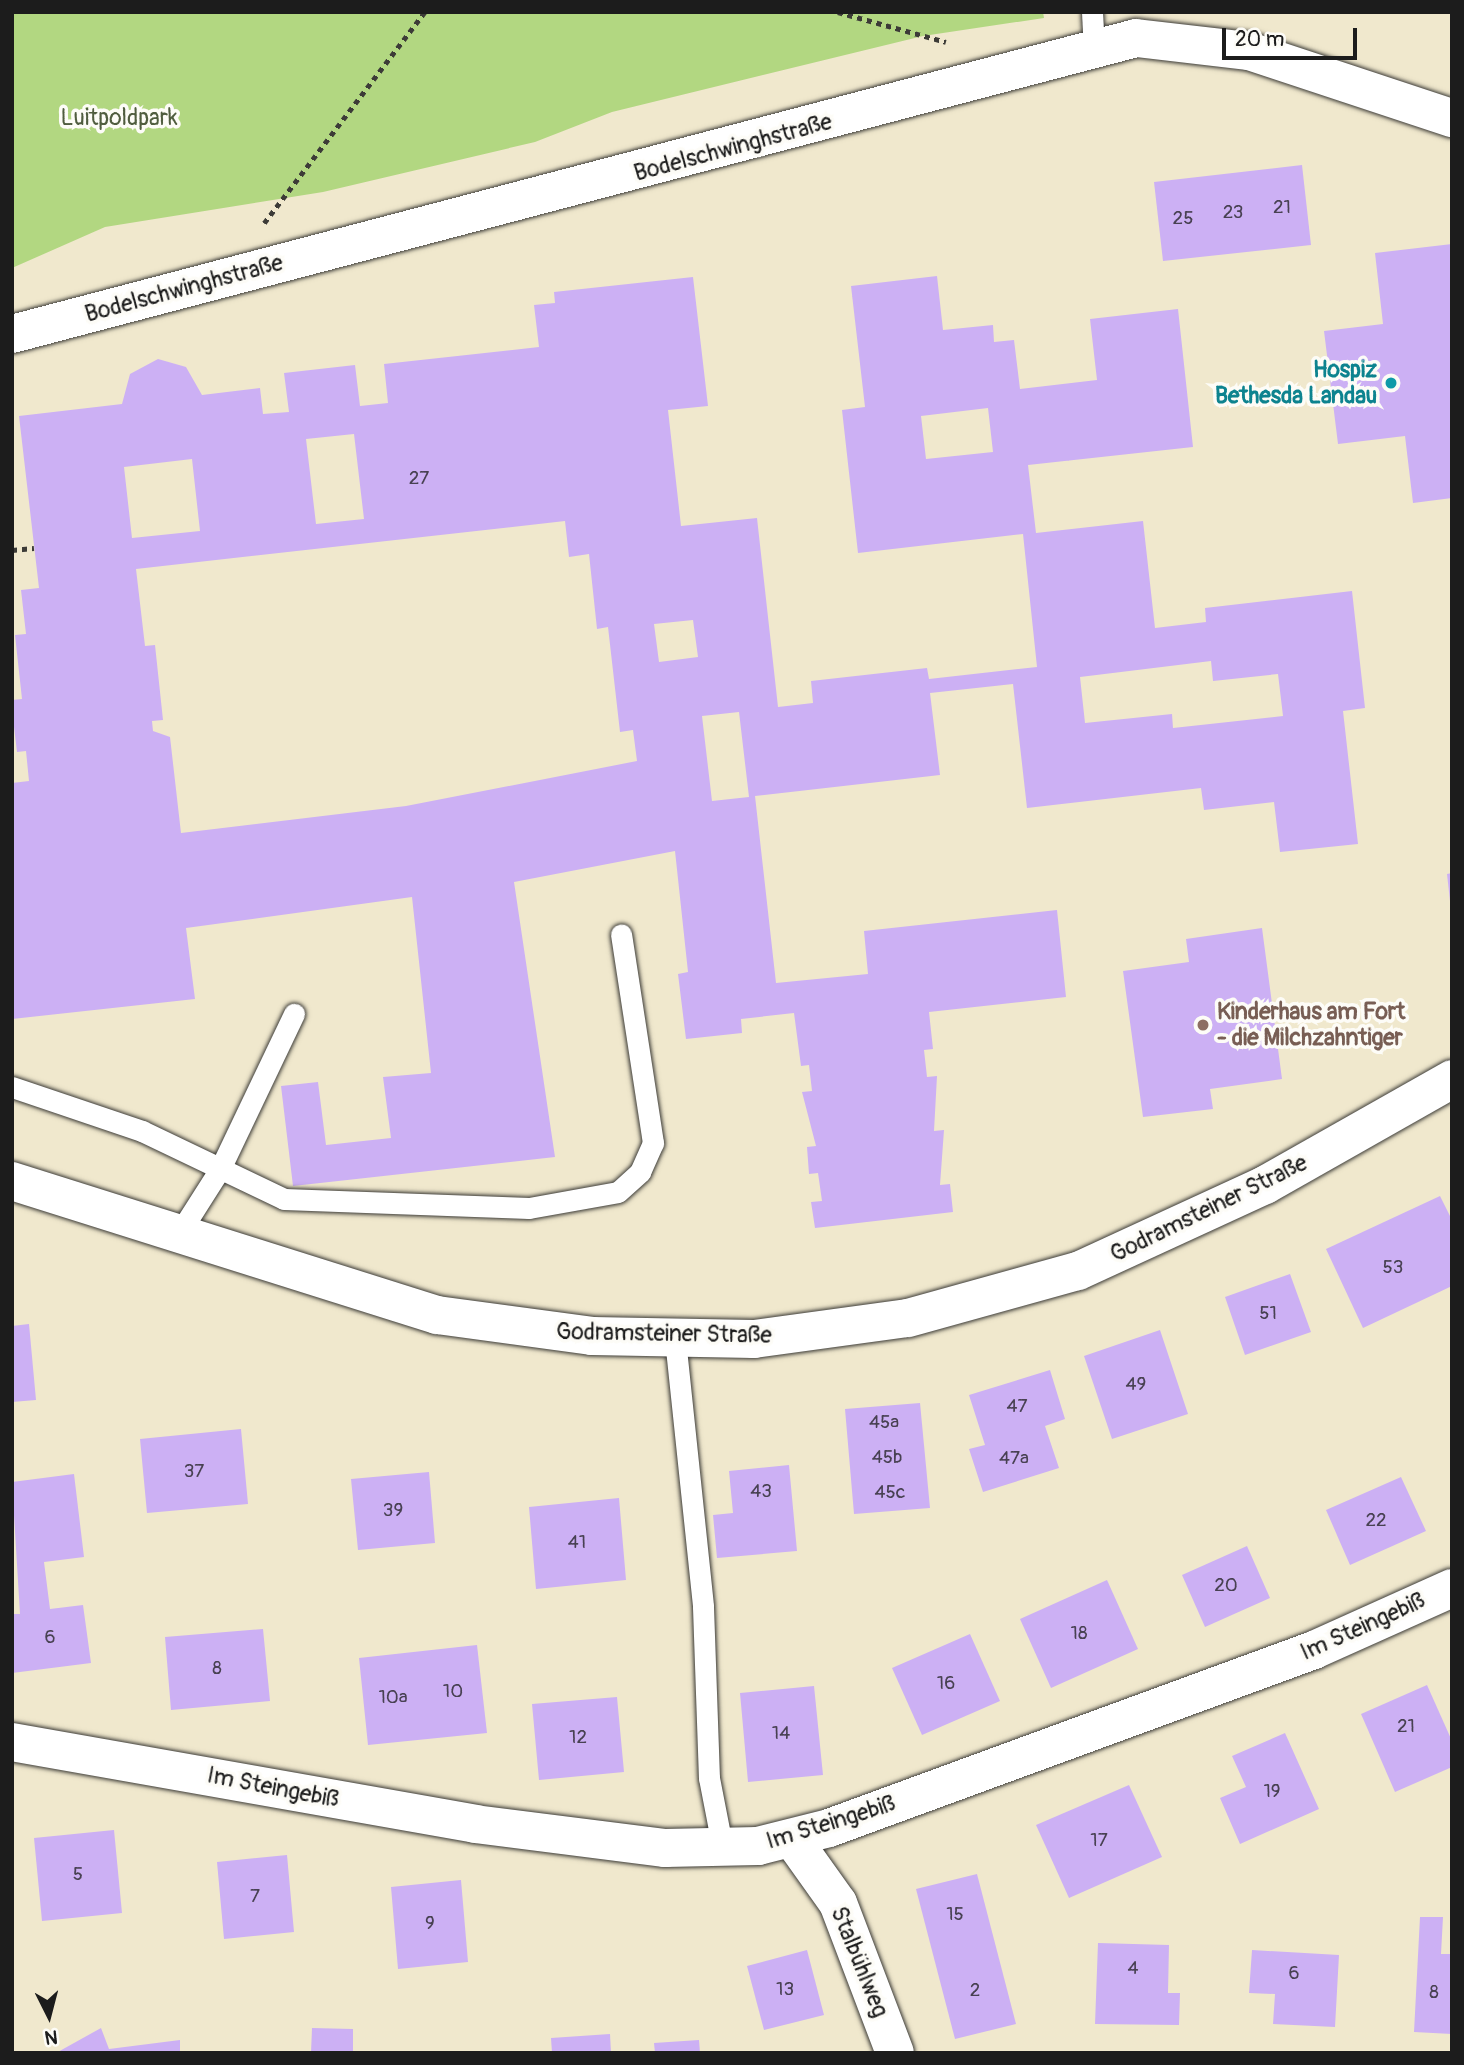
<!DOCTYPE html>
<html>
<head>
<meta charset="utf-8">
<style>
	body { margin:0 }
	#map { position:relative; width:1464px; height:2065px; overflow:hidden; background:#f0e8cd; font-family:Pangolin,sans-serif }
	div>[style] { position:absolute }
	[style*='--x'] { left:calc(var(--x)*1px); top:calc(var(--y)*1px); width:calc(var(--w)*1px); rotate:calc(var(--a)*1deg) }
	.green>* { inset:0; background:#b2d781 }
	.building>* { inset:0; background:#ccb0f4 }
	.path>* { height:4.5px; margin-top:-2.25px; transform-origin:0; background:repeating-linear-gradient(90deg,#3c3b37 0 5px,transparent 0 10px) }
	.roads { filter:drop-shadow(0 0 2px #3c3b37) drop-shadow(0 0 2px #3c3b37) }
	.lane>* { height:21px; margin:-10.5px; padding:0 10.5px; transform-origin:10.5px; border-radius:10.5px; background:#fff }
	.street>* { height:38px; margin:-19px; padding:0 19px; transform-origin:19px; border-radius:19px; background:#fff }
	.secondary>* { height:38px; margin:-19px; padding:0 19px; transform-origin:19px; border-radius:19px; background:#fff }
	.dots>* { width:19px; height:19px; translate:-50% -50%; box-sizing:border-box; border:4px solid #fdfcf7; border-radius:50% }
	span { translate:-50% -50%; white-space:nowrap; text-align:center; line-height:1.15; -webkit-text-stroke:7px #fdfcf7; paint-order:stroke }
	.number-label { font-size:19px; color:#484152 }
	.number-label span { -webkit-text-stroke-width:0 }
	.park-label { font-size:23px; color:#505d3f }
	.street-label { font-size:23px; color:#1c1c1c }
	.culture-label { font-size:23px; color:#0d838f; font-weight:700 }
	.right { translate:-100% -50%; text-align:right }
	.education-label { font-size:23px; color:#785e54; font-weight:700 }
	.left { translate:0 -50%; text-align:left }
	.frame { position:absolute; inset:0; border:14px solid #1c1c1c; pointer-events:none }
	.north { position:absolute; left:14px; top:1981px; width:70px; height:70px; -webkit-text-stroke:5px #fdfcf7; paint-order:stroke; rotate:174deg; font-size:19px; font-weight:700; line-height:28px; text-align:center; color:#1c1c1c }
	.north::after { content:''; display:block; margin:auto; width:24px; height:32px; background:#1c1c1c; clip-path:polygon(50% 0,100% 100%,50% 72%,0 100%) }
	.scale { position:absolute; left:1222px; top:28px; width:135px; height:32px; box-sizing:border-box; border:4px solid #1c1c1c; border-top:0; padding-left:9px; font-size:21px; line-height:24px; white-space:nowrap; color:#1c1c1c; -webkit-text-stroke:5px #fdfcf7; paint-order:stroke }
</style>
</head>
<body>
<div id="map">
	<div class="green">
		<div style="clip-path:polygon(12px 12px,1043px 12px,1044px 18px,923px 36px,612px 112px,535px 142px,323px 192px,105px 227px,12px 268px)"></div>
	</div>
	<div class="building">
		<div style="clip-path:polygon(1302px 165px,1311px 245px,1163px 261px,1154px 182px)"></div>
		<div style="clip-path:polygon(1452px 244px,1452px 498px,1413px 503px,1405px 436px,1338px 444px,1324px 331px,1383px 324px,1375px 253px)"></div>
		<div style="clip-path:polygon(evenodd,937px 276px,943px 330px,993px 325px,994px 342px,1014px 340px,1020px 389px,1097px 380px,1090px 319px,1178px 309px,1193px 447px,1028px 465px,1036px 533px,1143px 521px,1155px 628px,1206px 622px,1205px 608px,1352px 591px,1365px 708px,1343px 711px,1358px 844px,1280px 852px,1274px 802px,1204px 810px,1201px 788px,1027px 808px,1013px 684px,930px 693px,940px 775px,755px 796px,776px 983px,868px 974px,864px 931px,1057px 910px,1066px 997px,929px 1012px,933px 1049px,924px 1050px,927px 1077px,937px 1076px,934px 1131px,944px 1130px,940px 1185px,950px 1184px,953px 1212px,815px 1228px,811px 1202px,822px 1201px,818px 1173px,809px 1174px,807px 1147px,816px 1146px,802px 1092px,812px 1091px,809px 1065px,801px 1066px,794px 1013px,741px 1019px,742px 1033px,686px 1039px,678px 974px,688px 972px,675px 851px,514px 882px,555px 1157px,293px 1186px,281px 1086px,318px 1082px,326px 1145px,391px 1138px,383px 1077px,431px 1073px,412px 897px,186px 928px,195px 999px,12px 1019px,12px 783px,29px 781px,26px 751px,17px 752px,12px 710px,12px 700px,22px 699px,15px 635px,26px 634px,21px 590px,39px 588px,19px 416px,122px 404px,130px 374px,158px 359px,186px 367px,202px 395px,260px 388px,263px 414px,289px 412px,284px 373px,355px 365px,360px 406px,388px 403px,384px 364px,539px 347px,534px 305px,555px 303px,554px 292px,693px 277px,708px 406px,668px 410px,681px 526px,757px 518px,778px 707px,813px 703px,811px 681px,927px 668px,929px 679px,1037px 667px,1023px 534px,858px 553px,842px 410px,865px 407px,851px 286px,937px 276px,988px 408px,993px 452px,926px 459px,921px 416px,988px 408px,937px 276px,354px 434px,364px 519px,316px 524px,306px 439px,354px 434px,937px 276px,192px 459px,200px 531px,132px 538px,124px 467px,192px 459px,937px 276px,565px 521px,569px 557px,589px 554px,597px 629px,608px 627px,620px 732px,633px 730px,637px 761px,406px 806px,181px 833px,170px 737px,153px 731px,152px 721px,163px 720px,155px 645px,145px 646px,136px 569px,565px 521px,937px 276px,693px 620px,698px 657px,659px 662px,654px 624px,693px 620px,937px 276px,1211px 661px,1213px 681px,1278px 674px,1283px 716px,1173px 728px,1172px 714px,1085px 723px,1080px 677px,1211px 661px,937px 276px,739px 712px,749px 797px,712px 801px,702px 716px,739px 712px)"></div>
		<div style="clip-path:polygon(1452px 873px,1452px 901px,1450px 901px,1447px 874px)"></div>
		<div style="clip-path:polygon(1262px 928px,1282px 1079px,1210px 1089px,1213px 1109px,1143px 1117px,1123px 971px,1189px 962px,1186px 939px)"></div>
		<div style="clip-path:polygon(1440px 1196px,1452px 1220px,1452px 1286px,1363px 1328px,1326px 1249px)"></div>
		<div style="clip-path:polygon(1290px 1274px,1311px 1332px,1245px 1355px,1225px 1297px)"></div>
		<div style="clip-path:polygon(29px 1324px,36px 1400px,12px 1402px,12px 1326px)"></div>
		<div style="clip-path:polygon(1160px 1330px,1188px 1414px,1112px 1439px,1084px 1356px)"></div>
		<div style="clip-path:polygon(1050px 1370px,1065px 1419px,1045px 1426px,1059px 1468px,983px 1492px,969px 1449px,985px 1445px,969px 1395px)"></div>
		<div style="clip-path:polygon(920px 1403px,930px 1508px,854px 1514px,845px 1409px)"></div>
		<div style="clip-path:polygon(241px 1429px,248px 1504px,147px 1513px,140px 1439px)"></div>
		<div style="clip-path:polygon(789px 1465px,797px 1551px,717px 1558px,713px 1515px,733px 1513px,729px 1471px)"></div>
		<div style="clip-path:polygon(429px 1472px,435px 1543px,358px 1550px,351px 1479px)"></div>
		<div style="clip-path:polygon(74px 1474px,84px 1557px,44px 1562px,50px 1609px,83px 1605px,91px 1663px,12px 1673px,12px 1614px,20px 1614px,12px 1482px)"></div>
		<div style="clip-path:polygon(1401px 1477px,1426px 1531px,1350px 1565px,1326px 1510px)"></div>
		<div style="clip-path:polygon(619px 1498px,626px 1580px,536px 1589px,529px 1507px)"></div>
		<div style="clip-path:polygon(1247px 1546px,1270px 1598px,1205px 1627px,1182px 1575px)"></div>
		<div style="clip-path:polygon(1107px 1580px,1138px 1649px,1051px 1688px,1020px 1619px)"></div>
		<div style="clip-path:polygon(263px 1629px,270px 1701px,171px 1710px,165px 1637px)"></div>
		<div style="clip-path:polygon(970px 1634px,1000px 1701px,922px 1735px,892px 1668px)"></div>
		<div style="clip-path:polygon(477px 1645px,487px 1733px,368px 1745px,359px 1658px)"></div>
		<div style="clip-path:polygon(1427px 1685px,1452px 1741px,1452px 1767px,1395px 1792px,1361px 1714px)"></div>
		<div style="clip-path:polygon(814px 1686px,823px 1775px,748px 1782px,740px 1693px)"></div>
		<div style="clip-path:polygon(617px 1697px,624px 1772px,539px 1780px,532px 1704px)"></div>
		<div style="clip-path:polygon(1285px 1733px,1319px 1809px,1240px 1844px,1220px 1798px,1246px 1787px,1232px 1756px)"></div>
		<div style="clip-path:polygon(1129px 1785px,1162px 1857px,1069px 1898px,1036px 1825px)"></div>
		<div style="clip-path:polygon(114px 1830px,122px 1913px,42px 1921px,34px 1838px)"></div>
		<div style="clip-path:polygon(287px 1855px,294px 1932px,224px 1939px,217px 1862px)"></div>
		<div style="clip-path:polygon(977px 1874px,1016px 2024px,955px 2039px,916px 1889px)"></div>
		<div style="clip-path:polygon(461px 1880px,468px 1962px,398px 1969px,391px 1887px)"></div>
		<div style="clip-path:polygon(1420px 1917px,1443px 1917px,1441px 1954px,1452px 1954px,1452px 2034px,1414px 2032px)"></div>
		<div style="clip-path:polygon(1098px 1943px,1169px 1945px,1168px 1993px,1180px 1993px,1179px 2025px,1095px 2024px)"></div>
		<div style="clip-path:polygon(807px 1950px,824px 2015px,764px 2030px,747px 1966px)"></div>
		<div style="clip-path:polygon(1252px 1950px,1339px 1955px,1335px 2027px,1273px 2024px,1275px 1994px,1249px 1993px)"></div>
		<div style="clip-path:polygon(101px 2028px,109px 2049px,180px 2040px,180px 2053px,56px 2053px)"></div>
		<div style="clip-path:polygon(312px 2028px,353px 2029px,353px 2053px,311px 2053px)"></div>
		<div style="clip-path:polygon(610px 2034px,611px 2053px,552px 2053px,551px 2038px)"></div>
		<div style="clip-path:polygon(699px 2040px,700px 2053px,655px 2053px,654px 2043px)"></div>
	</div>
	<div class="path">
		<div style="--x:838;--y:12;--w:112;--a:15.5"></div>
		<div style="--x:264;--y:223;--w:265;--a:-52.7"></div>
		<div style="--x:12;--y:550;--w:22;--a:-5"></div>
	</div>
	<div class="roads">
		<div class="lane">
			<div style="--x:1092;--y:12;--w:37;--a:87"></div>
			<div style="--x:12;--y:1087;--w:137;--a:18.7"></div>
			<div style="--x:142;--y:1131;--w:157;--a:25.6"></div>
			<div style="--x:284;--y:1199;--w:245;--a:2.1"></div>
			<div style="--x:529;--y:1208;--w:90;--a:-10.2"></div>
			<div style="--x:618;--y:1192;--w:30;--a:-42"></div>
			<div style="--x:640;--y:1172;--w:32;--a:-66"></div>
			<div style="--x:653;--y:1143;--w:211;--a:-98.7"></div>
			<div style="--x:178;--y:1235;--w:78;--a:-57.5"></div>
			<div style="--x:220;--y:1169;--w:172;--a:-64.5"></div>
			<div style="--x:675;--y:1339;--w:269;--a:84"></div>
			<div style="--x:703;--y:1607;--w:171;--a:88"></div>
			<div style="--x:709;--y:1778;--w:73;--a:79"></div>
		</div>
		<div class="street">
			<div style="--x:12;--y:334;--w:1162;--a:-14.75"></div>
			<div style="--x:1136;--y:38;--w:114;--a:6.6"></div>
			<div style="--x:1249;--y:51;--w:214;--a:18.3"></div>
			<div style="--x:12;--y:1742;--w:470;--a:10"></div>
			<div style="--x:475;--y:1824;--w:192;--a:7.2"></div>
			<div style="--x:665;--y:1848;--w:93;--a:-1.2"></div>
			<div style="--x:758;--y:1846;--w:73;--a:-14.2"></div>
			<div style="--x:829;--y:1828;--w:517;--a:-20.15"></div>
			<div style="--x:1314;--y:1650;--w:151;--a:-24.2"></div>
			<div style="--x:793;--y:1840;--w:77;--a:54.5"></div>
			<div style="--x:838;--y:1903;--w:160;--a:69.2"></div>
		</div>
		<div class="secondary">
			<div style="--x:12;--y:1181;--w:446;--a:17.5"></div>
			<div style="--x:437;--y:1315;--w:156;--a:7.7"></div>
			<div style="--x:592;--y:1336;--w:162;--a:1.1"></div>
			<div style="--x:754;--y:1339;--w:155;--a:-7.8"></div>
			<div style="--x:908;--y:1318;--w:176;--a:-15.5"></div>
			<div style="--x:1078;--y:1271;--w:206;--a:-24.7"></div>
			<div style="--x:1265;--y:1185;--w:215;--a:-29.5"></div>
		</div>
	</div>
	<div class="dots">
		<div style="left:1391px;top:383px;background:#0f9aa8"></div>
		<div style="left:1203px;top:1025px;background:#8d6e63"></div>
	</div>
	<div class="number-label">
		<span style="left:1282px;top:208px">21</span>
		<span style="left:1233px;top:213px">23</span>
		<span style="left:1183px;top:219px">25</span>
		<span style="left:419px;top:479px">27</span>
		<span style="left:1393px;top:1268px">53</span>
		<span style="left:1268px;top:1314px">51</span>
		<span style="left:1136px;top:1385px">49</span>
		<span style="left:1017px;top:1407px">47</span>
		<span style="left:884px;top:1423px">45a</span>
		<span style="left:887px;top:1458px">45b</span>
		<span style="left:1014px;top:1459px">47a</span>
		<span style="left:194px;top:1472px">37</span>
		<span style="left:761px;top:1492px">43</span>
		<span style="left:890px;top:1493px">45c</span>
		<span style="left:393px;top:1511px">39</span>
		<span style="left:1376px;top:1521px">22</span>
		<span style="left:577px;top:1543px">41</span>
		<span style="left:1226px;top:1586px">20</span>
		<span style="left:1079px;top:1634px">18</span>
		<span style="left:50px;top:1638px">6</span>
		<span style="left:217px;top:1669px">8</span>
		<span style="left:946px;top:1684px">16</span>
		<span style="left:453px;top:1692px">10</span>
		<span style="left:393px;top:1698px">10a</span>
		<span style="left:1406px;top:1727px">21</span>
		<span style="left:781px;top:1734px">14</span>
		<span style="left:578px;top:1738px">12</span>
		<span style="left:1272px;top:1792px">19</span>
		<span style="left:1099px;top:1841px">17</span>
		<span style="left:78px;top:1875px">5</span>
		<span style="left:255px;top:1897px">7</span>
		<span style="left:955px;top:1915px">15</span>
		<span style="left:430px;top:1924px">9</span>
		<span style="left:1133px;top:1969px">4</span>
		<span style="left:1294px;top:1974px">6</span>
		<span style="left:785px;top:1990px">13</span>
		<span style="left:975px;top:1991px">2</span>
		<span style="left:1434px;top:1993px">8</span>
	</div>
	<div class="park-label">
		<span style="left:119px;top:118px">Luitpoldpark</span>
	</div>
	<div class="street-label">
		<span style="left:733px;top:148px;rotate:-15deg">Bodelschwinghstraße</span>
		<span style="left:184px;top:289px;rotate:-15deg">Bodelschwinghstraße</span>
		<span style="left:1209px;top:1209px;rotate:-26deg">Godramsteiner Straße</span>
		<span style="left:664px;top:1334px;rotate:1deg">Godramsteiner Straße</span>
		<span style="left:1363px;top:1627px;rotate:-24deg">Im Steingebiß</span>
		<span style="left:273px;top:1788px;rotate:11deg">Im Steingebiß</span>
		<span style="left:831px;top:1823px;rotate:-17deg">Im Steingebiß</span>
		<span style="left:859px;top:1962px;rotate:68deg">Stalbühlweg</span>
	</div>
	<div class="culture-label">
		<span class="right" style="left:1377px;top:383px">Hospiz<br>Bethesda Landau</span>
	</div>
	<div class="education-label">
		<span class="left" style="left:1217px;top:1025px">Kinderhaus am Fort<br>- die Milchzahntiger</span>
	</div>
	<div class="frame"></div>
	<div class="north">N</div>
	<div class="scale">20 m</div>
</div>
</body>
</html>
